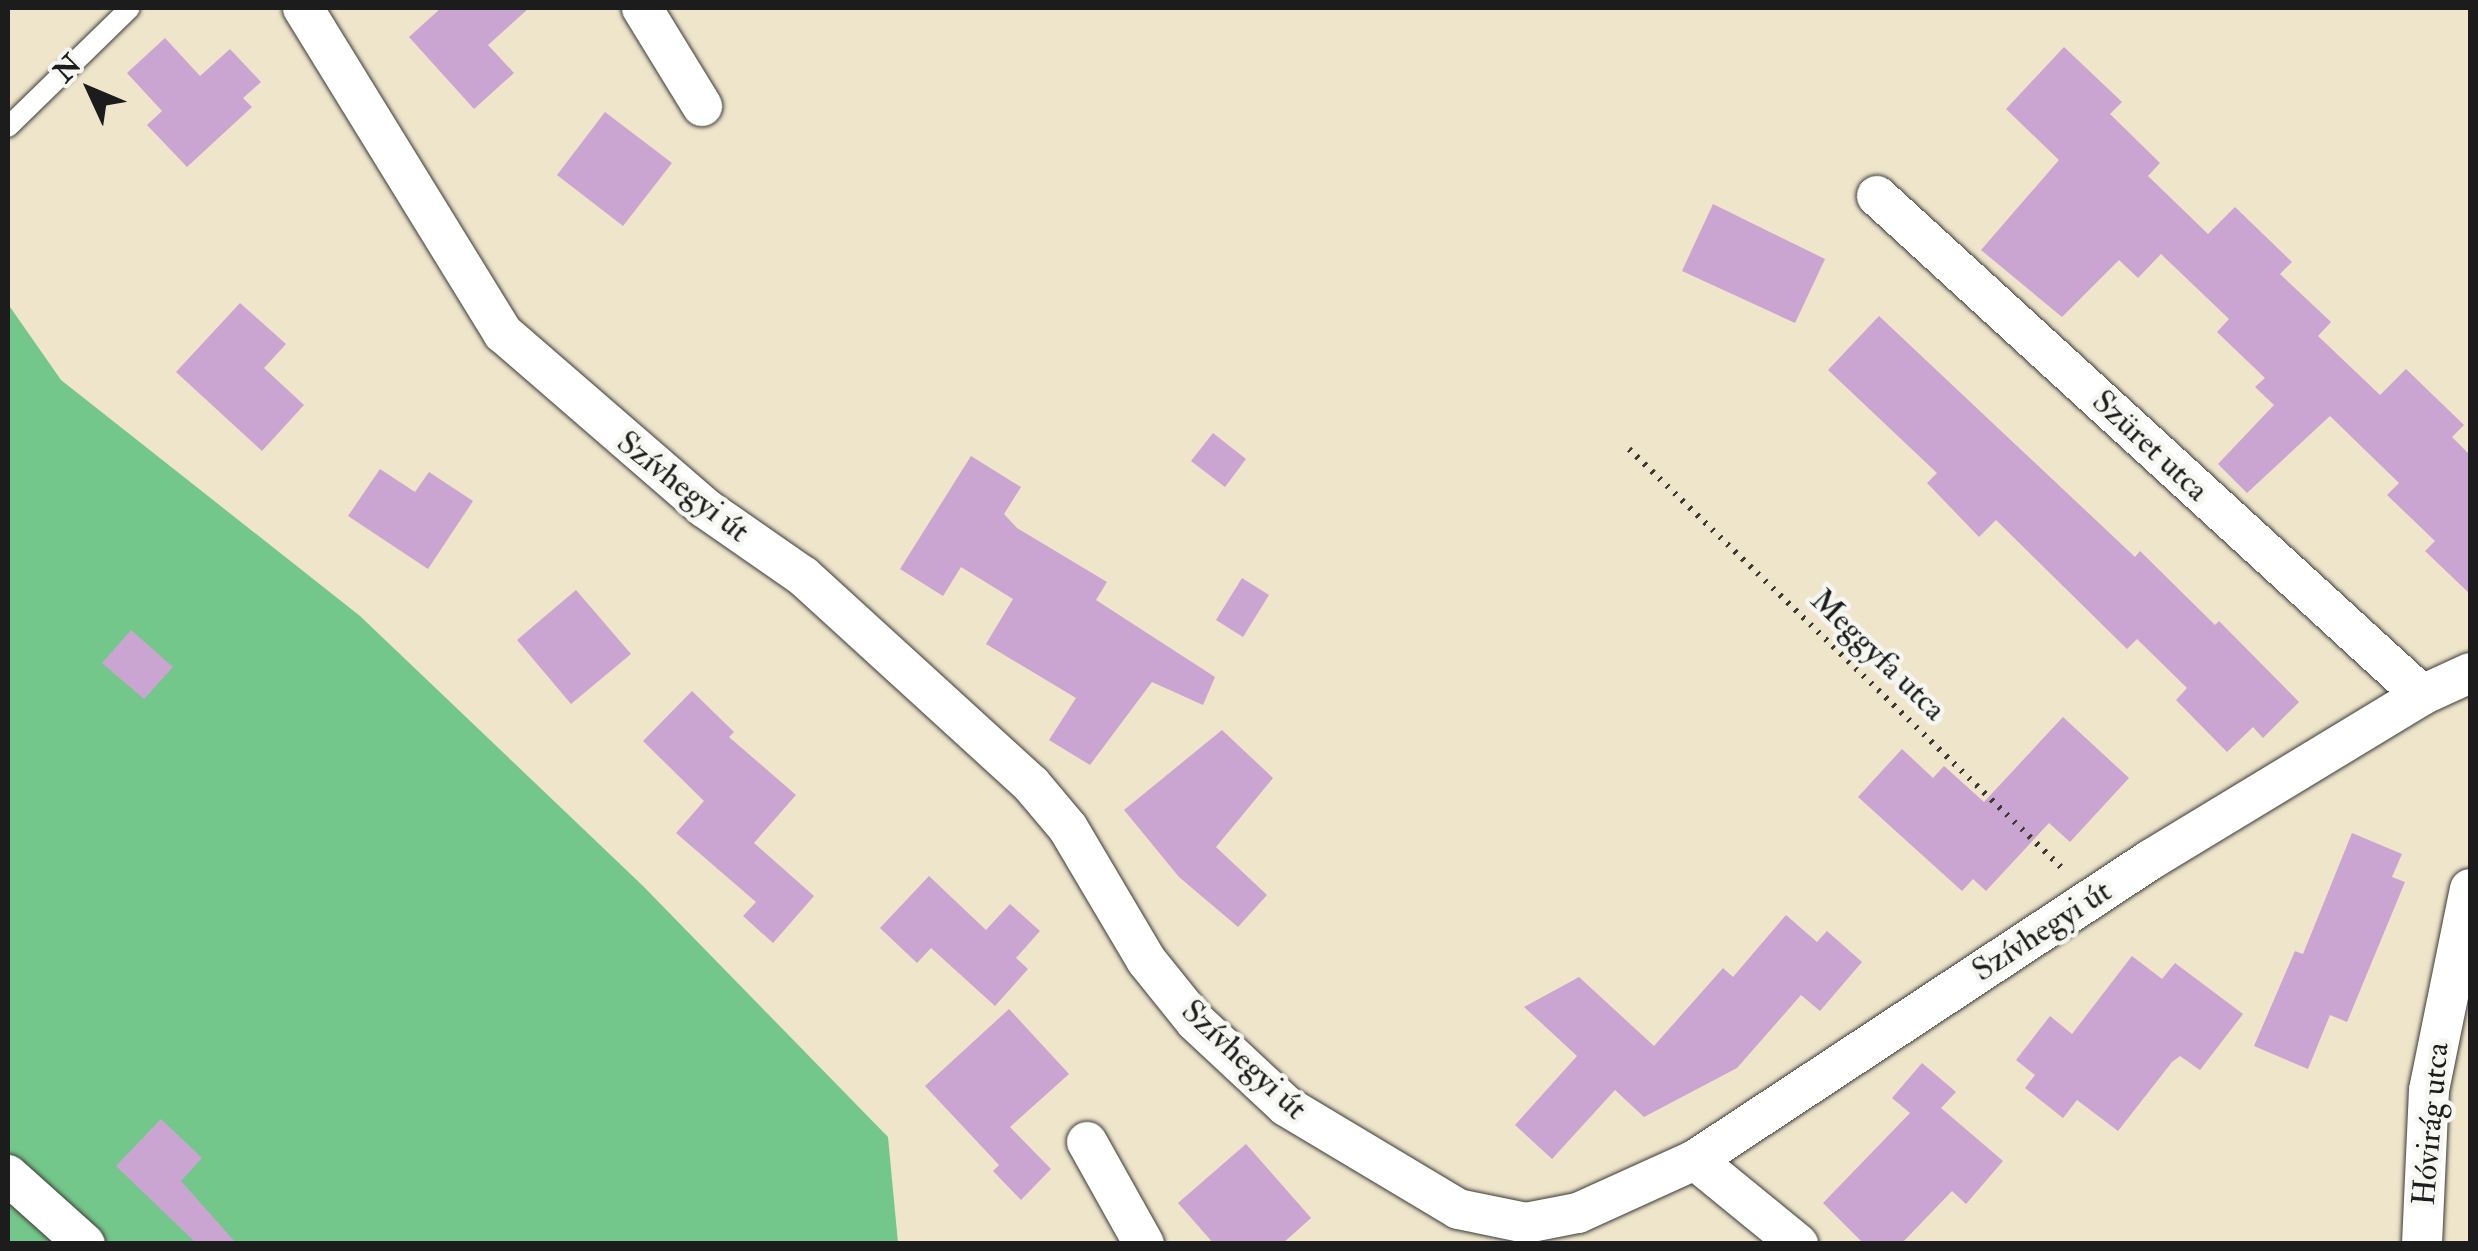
<!DOCTYPE html>
<html>
<head>
<meta charset="utf-8">
<style>
	body { margin:0 }
	#map { position:relative; width:2478px; height:1251px; overflow:hidden; background:#eee5cb; font-family:"IM FELL Double Pica",serif }
	div>[style] { position:absolute }
	[style*='--x'] { left:calc(var(--x)*1px); top:calc(var(--y)*1px); width:calc(var(--w)*1px); rotate:calc(var(--a)*1deg) }
	.green>* { inset:0; background:#74c78a }
	.building>* { inset:0; background:#cba5d1 }
	.path>* { height:6px; margin-top:-3px; transform-origin:0; background:repeating-linear-gradient(90deg,#3c3a36 0 2.5px,transparent 0 10.5px) }
	.roads { filter:drop-shadow(0 0 2px #3c3a36) drop-shadow(0 0 2px #3c3a36) }
	.service>* { height:20px; margin:-10px; padding:0 10px; transform-origin:10px; border-radius:10px; background:#fff }
	.minor>* { height:40px; margin:-20px; padding:0 20px; transform-origin:20px; border-radius:20px; background:#fff }
	span { translate:-50% -50%; white-space:nowrap; text-align:center; line-height:1.15; -webkit-text-stroke:9px #f6f6f2; paint-order:stroke }
	.street-label { font-size:32px; color:#1c1c1c }
	.frame { position:absolute; inset:0; border:10px solid #1c1c1c; pointer-events:none }
	.north { position:absolute; left:40px; top:40px; width:100px; height:100px; -webkit-text-stroke:8px #f6f6f2; paint-order:stroke; rotate:314deg; font-size:28px; font-weight:700; line-height:40px; text-align:center; color:#1c1c1c }
	.north::after { content:''; display:block; margin:auto; width:35px; height:45px; background:#1c1c1c; clip-path:polygon(50% 0,100% 100%,50% 72%,0 100%) }
</style>
</head>
<body>
<div id="map">
	<div class="green">
		<div style="clip-path:polygon(8px 304px,61px 380px,360px 616px,642px 885px,888px 1137px,898px 1243px,8px 1243px)"></div>
	</div>
	<div class="building">
		<div style="clip-path:polygon(441px 8px,529px 8px,488px 45px,514px 73px,474px 109px,409px 37px)"></div>
		<div style="clip-path:polygon(165px 38px,200px 76px,230px 49px,261px 82px,243px 98px,252px 107px,187px 167px,147px 125px,162px 111px,127px 73px)"></div>
		<div style="clip-path:polygon(2064px 47px,2122px 102px,2110px 114px,2160px 163px,2148px 176px,2208px 234px,2235px 207px,2292px 262px,2280px 274px,2331px 322px,2318px 336px,2380px 395px,2406px 369px,2464px 425px,2452px 437px,2470px 455px,2470px 594px,2425px 551px,2435px 541px,2387px 495px,2399px 483px,2330px 416px,2247px 493px,2218px 464px,2274px 405px,2255px 387px,2265px 378px,2217px 332px,2229px 319px,2161px 254px,2138px 278px,2119px 260px,2062px 317px,1981px 250px,2059px 160px,2006px 109px)"></div>
		<div style="clip-path:polygon(605px 112px,672px 163px,623px 226px,557px 175px)"></div>
		<div style="clip-path:polygon(1713px 204px,1825px 259px,1795px 323px,1682px 271px)"></div>
		<div style="clip-path:polygon(240px 303px,286px 344px,264px 368px,304px 405px,262px 451px,176px 372px)"></div>
		<div style="clip-path:polygon(1879px 316px,2135px 557px,2140px 551px,2215px 625px,2219px 621px,2299px 702px,2263px 738px,2253px 727px,2227px 752px,2176px 700px,2187px 688px,2137px 639px,2127px 649px,1996px 520px,1979px 537px,1927px 483px,1937px 473px,1828px 370px)"></div>
		<div style="clip-path:polygon(1213px 433px,1246px 459px,1225px 487px,1191px 461px)"></div>
		<div style="clip-path:polygon(971px 456px,1021px 487px,1004px 514px,1017px 528px,1107px 582px,1096px 600px,1215px 677px,1203px 705px,1152px 682px,1090px 765px,1049px 740px,1076px 698px,986px 644px,1013px 599px,961px 567px,943px 596px,900px 569px)"></div>
		<div style="clip-path:polygon(380px 469px,415px 492px,429px 472px,473px 501px,428px 569px,348px 516px)"></div>
		<div style="clip-path:polygon(1242px 578px,1269px 595px,1243px 637px,1216px 620px)"></div>
		<div style="clip-path:polygon(576px 590px,631px 654px,571px 704px,517px 640px)"></div>
		<div style="clip-path:polygon(131px 630px,173px 667px,144px 699px,102px 663px)"></div>
		<div style="clip-path:polygon(692px 691px,734px 732px,729px 737px,796px 795px,754px 843px,814px 896px,773px 943px,743px 916px,756px 902px,676px 833px,704px 801px,643px 741px)"></div>
		<div style="clip-path:polygon(2063px 717px,2129px 778px,2070px 842px,2049px 823px,1986px 891px,1973px 879px,1962px 891px,1858px 797px,1902px 749px,1933px 778px,1944px 766px,1984px 802px)"></div>
		<div style="clip-path:polygon(1222px 730px,1273px 778px,1216px 847px,1267px 895px,1238px 927px,1179px 877px,1124px 810px)"></div>
		<div style="clip-path:polygon(2352px 833px,2402px 854px,2392px 877px,2405px 882px,2347px 1022px,2330px 1015px,2308px 1069px,2254px 1046px,2295px 951px,2303px 954px)"></div>
		<div style="clip-path:polygon(929px 876px,986px 930px,1010px 904px,1040px 931px,1016px 958px,1028px 969px,995px 1006px,931px 948px,917px 963px,880px 928px)"></div>
		<div style="clip-path:polygon(1786px 915px,1817px 942px,1827px 931px,1862px 962px,1820px 1011px,1801px 995px,1737px 1068px,1644px 1117px,1615px 1090px,1552px 1159px,1515px 1125px,1577px 1056px,1524px 1007px,1579px 977px,1654px 1046px,1723px 968px,1733px 977px)"></div>
		<div style="clip-path:polygon(2132px 956px,2162px 979px,2175px 963px,2243px 1014px,2200px 1070px,2180px 1056px,2172px 1062px,2118px 1131px,2077px 1100px,2063px 1118px,2025px 1088px,2035px 1075px,2016px 1060px,2050px 1016px,2072px 1034px)"></div>
		<div style="clip-path:polygon(1009px 1009px,1069px 1074px,1010px 1127px,1051px 1169px,1021px 1200px,993px 1171px,999px 1165px,925px 1086px)"></div>
		<div style="clip-path:polygon(1922px 1063px,1956px 1092px,1941px 1108px,2003px 1161px,1966px 1204px,1952px 1191px,1901px 1244px,1864px 1244px,1823px 1203px,1910px 1113px,1892px 1098px)"></div>
		<div style="clip-path:polygon(161px 1119px,202px 1158px,181px 1181px,237px 1244px,197px 1244px,116px 1166px)"></div>
		<div style="clip-path:polygon(1246px 1144px,1311px 1218px,1282px 1244px,1214px 1244px,1178px 1203px)"></div>
	</div>
	<div class="path">
		<div style="--x:1629;--y:449;--w:604;--a:44.06"></div>
	</div>
	<div class="roads">
		<div class="service">
			<div style="--x:8;--y:127;--w:170;--a:-44.3"></div>
		</div>
		<div class="minor">
			<div style="--x:303;--y:8;--w:382;--a:58.4"></div>
			<div style="--x:503;--y:333;--w:267;--a:40.9"></div>
			<div style="--x:705;--y:508;--w:119;--a:34.8"></div>
			<div style="--x:803;--y:576;--w:309;--a:42.4"></div>
			<div style="--x:1031;--y:784;--w:57;--a:49.9"></div>
			<div style="--x:1068;--y:828;--w:153;--a:59.4"></div>
			<div style="--x:1146;--y:960;--w:78;--a:51.2"></div>
			<div style="--x:1195;--y:1021;--w:125;--a:43"></div>
			<div style="--x:1286;--y:1106;--w:200;--a:30.9"></div>
			<div style="--x:1458;--y:1209;--w:69;--a:11.6"></div>
			<div style="--x:1526;--y:1223;--w:53;--a:-10.9"></div>
			<div style="--x:1578;--y:1213;--w:128;--a:-24.4"></div>
			<div style="--x:1695;--y:1160;--w:545;--a:-33.4"></div>
			<div style="--x:2150;--y:860;--w:318;--a:-31.2"></div>
			<div style="--x:2422;--y:695;--w:53;--a:-24.6"></div>
			<div style="--x:642;--y:8;--w:115;--a:58.5"></div>
			<div style="--x:1877;--y:196;--w:739;--a:42.48"></div>
			<div style="--x:1087;--y:1142;--w:117;--a:60.8"></div>
			<div style="--x:1695;--y:1160;--w:133;--a:39.2"></div>
			<div style="--x:8;--y:1175;--w:103;--a:41.9"></div>
			<div style="--x:2422;--y:1244;--w:154;--a:-87.4"></div>
			<div style="--x:2429;--y:1090;--w:205;--a:-78.5"></div>
		</div>
	</div>
	<div class="street-label">
		<span style="left:2150px;top:446px;rotate:43deg">Szüret utca</span>
		<span style="left:683px;top:487px;rotate:38deg">Szívhegyi út</span>
		<span style="left:1878px;top:655px;rotate:44deg">Meggyfa utca</span>
		<span style="left:2042px;top:931px;rotate:-33deg">Szívhegyi út</span>
		<span style="left:1244px;top:1060px;rotate:43deg">Szívhegyi út</span>
		<span style="left:2431px;top:1124px;rotate:-85deg">Hóvirág utca</span>
	</div>
	<div class="frame"></div>
	<div class="north">N</div>
</div>
</body>
</html>
